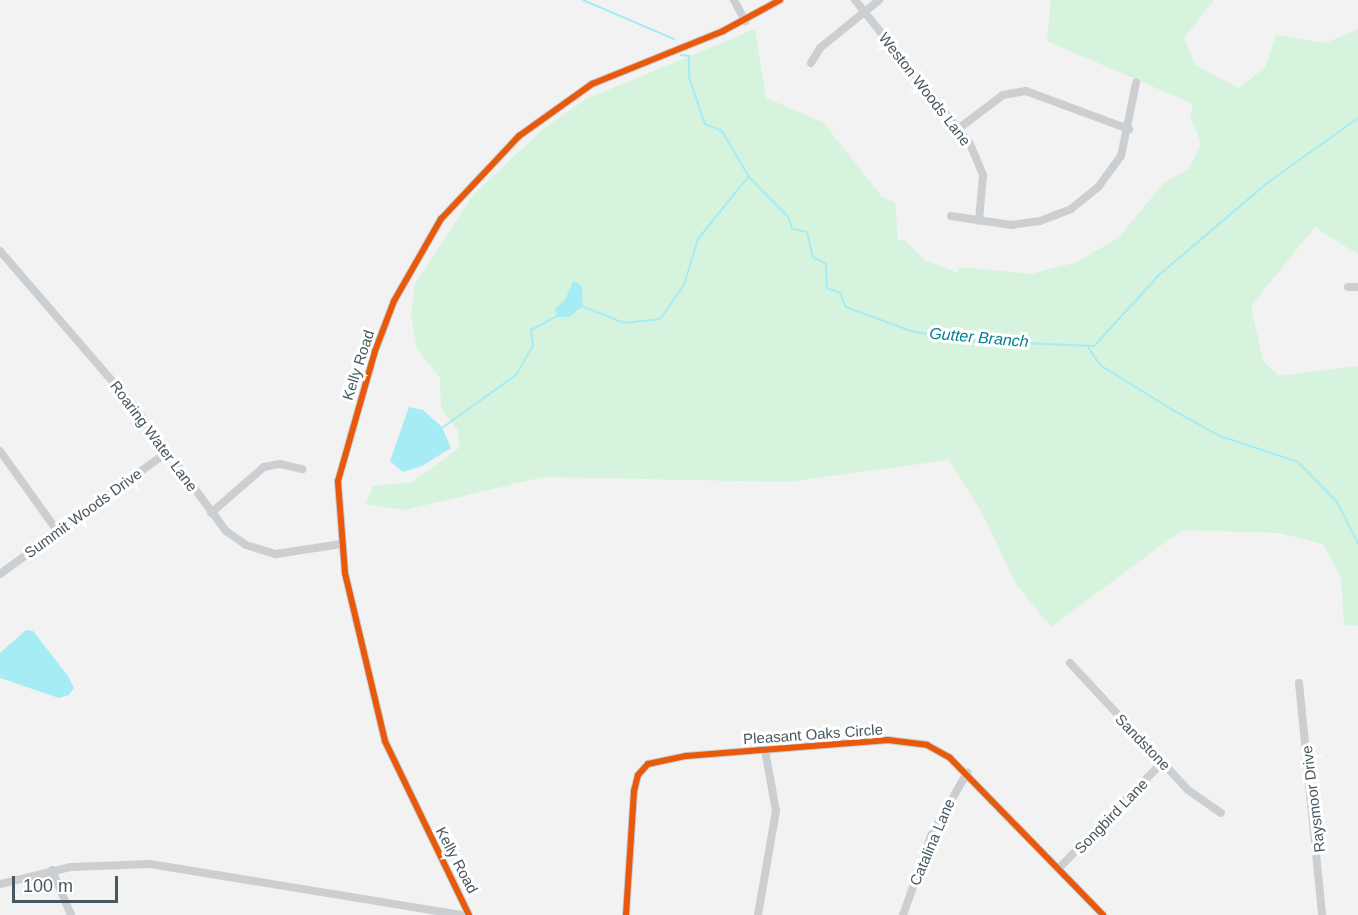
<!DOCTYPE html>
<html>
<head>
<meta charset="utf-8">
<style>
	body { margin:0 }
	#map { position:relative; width:1358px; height:915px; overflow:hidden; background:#f3f2f2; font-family:Helvetica,sans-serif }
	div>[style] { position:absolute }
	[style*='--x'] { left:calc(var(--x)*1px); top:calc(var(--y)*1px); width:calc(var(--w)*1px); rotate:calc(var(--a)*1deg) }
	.green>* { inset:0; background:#d5f3dd }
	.water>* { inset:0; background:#a6ecf4 }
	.stream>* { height:2px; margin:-1px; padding:0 1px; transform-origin:1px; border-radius:1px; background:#a6ecf4 }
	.minor>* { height:8px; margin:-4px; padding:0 4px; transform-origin:4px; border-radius:4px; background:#cbcfd2 }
	.cycleway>* { height:6px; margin:-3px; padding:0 3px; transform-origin:3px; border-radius:3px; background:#e8590c }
	span { translate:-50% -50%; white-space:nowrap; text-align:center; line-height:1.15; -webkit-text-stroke:6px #fff; paint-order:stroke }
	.street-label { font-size:15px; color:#475761 }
	.water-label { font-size:16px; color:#048190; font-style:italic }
	.scale { position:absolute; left:12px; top:876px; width:106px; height:27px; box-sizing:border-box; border:3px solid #475761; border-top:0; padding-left:8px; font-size:18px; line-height:21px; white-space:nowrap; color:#475761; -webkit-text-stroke:4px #fff; paint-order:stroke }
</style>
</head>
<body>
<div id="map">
	<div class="green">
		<div style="clip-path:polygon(1051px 0,1214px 0,1184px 38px,1195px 65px,1238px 88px,1265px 68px,1276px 35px,1326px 43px,1358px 29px,1358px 254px,1315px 227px,1251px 306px,1263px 361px,1279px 376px,1358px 366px,1358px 626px,1344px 625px,1341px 578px,1323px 544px,1279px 533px,1182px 530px,1051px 627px,1016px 584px,982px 513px,949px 460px,787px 482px,543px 477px,405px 510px,366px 504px,373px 486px,412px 482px,459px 448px,458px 431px,441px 408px,440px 378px,417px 349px,411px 316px,415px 284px,473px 195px,541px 131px,586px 99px,755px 29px,766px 98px,823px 122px,883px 198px,895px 202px,898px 241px,904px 239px,926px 261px,957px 272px,959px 267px,1031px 274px,1077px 262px,1118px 238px,1164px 183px,1190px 168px,1201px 143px,1190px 116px,1193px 104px,1047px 41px)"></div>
	</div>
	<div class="water">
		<div style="clip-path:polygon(573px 281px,582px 286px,583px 306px,569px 317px,557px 317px,555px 308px,565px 300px)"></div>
		<div style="clip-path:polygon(409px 407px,423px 410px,442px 427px,451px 448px,422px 466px,403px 472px,390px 461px)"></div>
		<div style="clip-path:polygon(26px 630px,33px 631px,68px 676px,74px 688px,69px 695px,59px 698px,0 678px,0 653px)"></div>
	</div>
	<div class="stream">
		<div style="--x:583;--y:0;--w:99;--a:23.2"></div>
		<div style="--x:681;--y:55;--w:8;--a:7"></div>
		<div style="--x:689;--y:56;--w:21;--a:90"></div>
		<div style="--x:689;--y:77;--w:50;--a:71.2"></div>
		<div style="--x:705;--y:124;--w:18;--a:22"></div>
		<div style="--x:722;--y:131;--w:53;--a:59.6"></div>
		<div style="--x:749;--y:177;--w:57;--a:45.7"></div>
		<div style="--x:789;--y:218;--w:11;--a:75"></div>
		<div style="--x:792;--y:229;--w:15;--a:11"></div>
		<div style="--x:807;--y:232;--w:26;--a:77"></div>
		<div style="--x:813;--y:257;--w:15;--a:28"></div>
		<div style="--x:826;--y:264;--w:24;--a:88"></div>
		<div style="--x:827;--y:288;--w:14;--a:21"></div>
		<div style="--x:840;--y:293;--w:15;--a:67"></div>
		<div style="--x:846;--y:307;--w:69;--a:20.3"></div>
		<div style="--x:911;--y:331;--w:61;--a:9.5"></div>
		<div style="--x:971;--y:341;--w:123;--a:2.3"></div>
		<div style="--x:1094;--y:346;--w:96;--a:-47.5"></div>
		<div style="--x:1159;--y:275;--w:142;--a:-40.4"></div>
		<div style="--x:1267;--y:183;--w:112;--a:-35.5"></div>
		<div style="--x:582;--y:306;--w:45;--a:22"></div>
		<div style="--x:624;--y:323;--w:36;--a:-6"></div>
		<div style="--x:660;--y:319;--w:42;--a:-54.8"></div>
		<div style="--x:684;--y:285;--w:48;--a:-73.1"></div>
		<div style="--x:698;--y:239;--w:80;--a:-51.1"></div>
		<div style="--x:1088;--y:347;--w:22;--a:56"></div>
		<div style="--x:1100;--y:365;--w:84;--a:31.8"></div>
		<div style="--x:1171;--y:409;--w:56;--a:28.9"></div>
		<div style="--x:1220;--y:436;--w:82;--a:18.4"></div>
		<div style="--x:1298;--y:462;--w:56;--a:45.7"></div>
		<div style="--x:1337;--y:502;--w:46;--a:62.9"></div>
		<div style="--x:442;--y:428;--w:91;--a:-35.6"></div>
		<div style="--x:516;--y:375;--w:34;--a:-60"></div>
		<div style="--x:533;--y:345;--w:15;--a:-98"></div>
		<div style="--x:531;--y:330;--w:32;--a:-28"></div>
	</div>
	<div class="minor">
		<div style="--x:734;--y:0;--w:24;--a:62"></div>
		<div style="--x:855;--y:0;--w:184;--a:51.4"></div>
		<div style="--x:970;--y:144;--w:34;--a:67"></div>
		<div style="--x:983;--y:175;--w:46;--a:95"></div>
		<div style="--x:811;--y:63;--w:17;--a:-59"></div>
		<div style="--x:820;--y:48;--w:76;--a:-39.1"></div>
		<div style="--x:958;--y:129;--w:56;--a:-37.1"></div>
		<div style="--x:1003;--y:95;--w:23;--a:-10"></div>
		<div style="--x:1026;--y:91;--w:110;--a:20.3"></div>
		<div style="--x:951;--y:216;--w:61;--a:8.5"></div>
		<div style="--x:1011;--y:225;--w:29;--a:-8"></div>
		<div style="--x:1040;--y:221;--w:33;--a:-21"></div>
		<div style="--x:1071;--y:209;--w:36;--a:-39"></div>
		<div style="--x:1099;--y:186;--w:37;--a:-54"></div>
		<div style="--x:1121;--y:156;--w:75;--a:-78.4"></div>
		<div style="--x:0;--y:251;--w:202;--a:49.2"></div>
		<div style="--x:132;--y:404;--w:158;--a:53.5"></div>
		<div style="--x:226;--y:531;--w:24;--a:35"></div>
		<div style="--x:246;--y:545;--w:31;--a:17"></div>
		<div style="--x:276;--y:554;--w:66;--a:-8.7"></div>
		<div style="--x:1348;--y:287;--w:10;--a:0"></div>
		<div style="--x:0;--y:451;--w:100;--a:54.4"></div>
		<div style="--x:211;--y:513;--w:70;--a:-41"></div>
		<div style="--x:264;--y:467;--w:16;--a:-11"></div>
		<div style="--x:280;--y:464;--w:23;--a:13"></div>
		<div style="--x:0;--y:574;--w:207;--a:-36.1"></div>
		<div style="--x:1070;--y:663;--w:173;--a:47.1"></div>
		<div style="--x:1188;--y:790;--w:40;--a:34.9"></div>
		<div style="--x:1299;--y:683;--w:233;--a:84.3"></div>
		<div style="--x:1059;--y:868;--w:147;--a:-45.6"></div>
		<div style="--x:52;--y:870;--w:49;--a:67.1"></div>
		<div style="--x:0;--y:884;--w:73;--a:-13.5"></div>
		<div style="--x:71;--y:867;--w:79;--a:-2.2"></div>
		<div style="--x:150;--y:864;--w:315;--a:9.3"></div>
		<div style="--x:469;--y:915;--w:193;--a:-115.8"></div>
		<div style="--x:385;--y:741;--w:173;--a:-103.4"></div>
		<div style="--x:345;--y:573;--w:92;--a:-94.4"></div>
		<div style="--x:338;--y:481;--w:135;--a:-74.1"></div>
		<div style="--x:375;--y:351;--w:53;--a:-69.2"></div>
		<div style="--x:394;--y:301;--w:95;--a:-60.2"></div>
		<div style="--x:441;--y:219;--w:114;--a:-46.8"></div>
		<div style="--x:519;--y:136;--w:90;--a:-35.5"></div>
		<div style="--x:592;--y:84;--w:141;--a:-22"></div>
		<div style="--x:723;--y:31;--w:65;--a:-28.5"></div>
		<div style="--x:626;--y:915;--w:124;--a:-86.3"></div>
		<div style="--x:634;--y:791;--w:16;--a:-76"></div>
		<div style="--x:638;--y:775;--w:15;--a:-48"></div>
		<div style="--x:648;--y:764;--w:39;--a:-12"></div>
		<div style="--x:686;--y:756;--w:203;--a:-4.5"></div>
		<div style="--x:888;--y:740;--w:39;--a:7"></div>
		<div style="--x:927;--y:745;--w:26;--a:29"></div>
		<div style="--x:950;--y:758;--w:219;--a:45.7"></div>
		<div style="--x:758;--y:915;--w:106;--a:-80.2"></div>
		<div style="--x:776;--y:811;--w:62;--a:-100.2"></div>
		<div style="--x:903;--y:915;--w:84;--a:-70.5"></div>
		<div style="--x:931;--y:836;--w:73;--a:-60.3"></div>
	</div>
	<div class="cycleway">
		<div style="--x:469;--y:915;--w:193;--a:-115.8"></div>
		<div style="--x:385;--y:741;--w:173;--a:-103.4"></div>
		<div style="--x:345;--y:573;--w:92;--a:-94.4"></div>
		<div style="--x:338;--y:481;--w:135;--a:-74.1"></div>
		<div style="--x:375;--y:351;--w:53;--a:-69.2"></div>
		<div style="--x:394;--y:301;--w:95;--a:-60.2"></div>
		<div style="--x:441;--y:219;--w:114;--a:-46.8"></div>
		<div style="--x:519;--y:136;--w:90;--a:-35.5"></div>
		<div style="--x:592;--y:84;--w:141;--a:-22"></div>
		<div style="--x:723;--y:31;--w:65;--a:-28.5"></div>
		<div style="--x:626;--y:915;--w:124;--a:-86.3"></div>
		<div style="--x:634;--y:791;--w:16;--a:-76"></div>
		<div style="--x:638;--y:775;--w:15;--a:-48"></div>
		<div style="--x:648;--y:764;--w:39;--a:-12"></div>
		<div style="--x:686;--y:756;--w:203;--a:-4.5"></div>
		<div style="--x:888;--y:740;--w:39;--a:7"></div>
		<div style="--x:927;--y:745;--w:26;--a:29"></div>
		<div style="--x:950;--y:758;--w:219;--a:45.7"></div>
	</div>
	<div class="street-label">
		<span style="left:925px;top:89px;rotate:52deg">Weston Woods Lane</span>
		<span style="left:358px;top:365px;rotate:-72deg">Kelly Road</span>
		<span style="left:154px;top:436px;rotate:53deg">Roaring Water Lane</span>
		<span style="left:83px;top:513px;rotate:-36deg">Summit Woods Drive</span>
		<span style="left:813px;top:734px;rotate:-4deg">Pleasant Oaks Circle</span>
		<span style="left:1143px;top:742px;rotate:46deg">Sandstone</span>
		<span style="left:1313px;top:799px;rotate:-97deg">Raysmoor Drive</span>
		<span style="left:1111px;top:816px;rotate:-46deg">Songbird Lane</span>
		<span style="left:932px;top:842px;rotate:-67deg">Catalina Lane</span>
		<span style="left:457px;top:860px;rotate:62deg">Kelly Road</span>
	</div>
	<div class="water-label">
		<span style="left:979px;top:338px;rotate:5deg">Gutter Branch</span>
	</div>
	<div class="scale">100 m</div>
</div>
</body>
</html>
